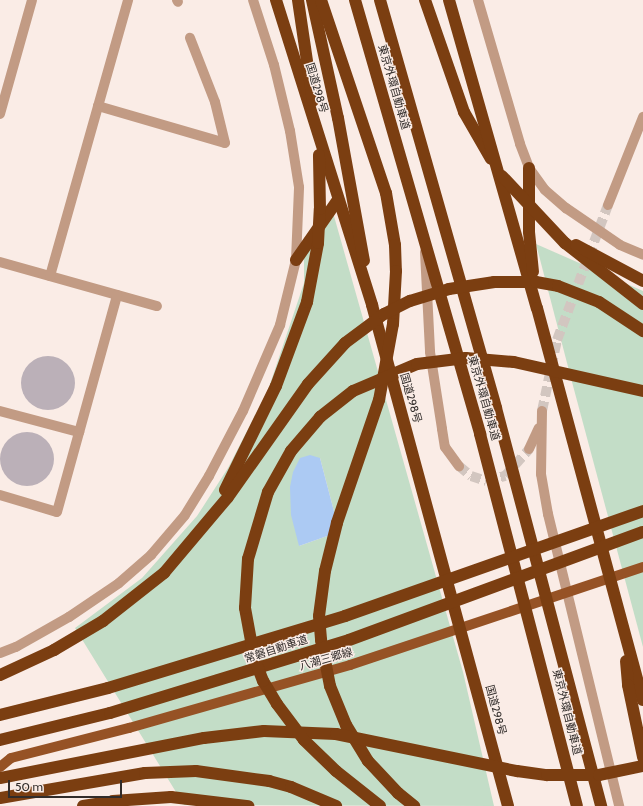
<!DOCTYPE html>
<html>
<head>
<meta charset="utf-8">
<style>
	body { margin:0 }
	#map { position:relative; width:643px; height:806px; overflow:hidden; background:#faece6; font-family:Cabin,"Noto Sans JP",sans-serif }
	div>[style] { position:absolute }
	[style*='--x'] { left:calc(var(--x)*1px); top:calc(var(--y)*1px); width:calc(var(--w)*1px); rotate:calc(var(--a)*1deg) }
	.green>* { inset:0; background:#c3ddc7 }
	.water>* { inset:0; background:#accaf3 }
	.building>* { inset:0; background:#bbb0b8 }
	.round { border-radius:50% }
	.minor-tunnel>* { height:10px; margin-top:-5px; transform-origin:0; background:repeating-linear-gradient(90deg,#d2c6c0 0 10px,transparent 0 15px) }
	.minor>* { height:10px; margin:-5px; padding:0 5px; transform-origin:5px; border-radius:5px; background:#c29b84 }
	.major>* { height:10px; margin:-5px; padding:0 5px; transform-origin:5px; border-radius:5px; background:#965225 }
	.highway>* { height:12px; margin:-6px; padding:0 6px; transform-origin:6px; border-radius:6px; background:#7b3e11 }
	span { translate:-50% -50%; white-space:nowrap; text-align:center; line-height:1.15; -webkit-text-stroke:3px #faece6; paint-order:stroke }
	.street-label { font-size:11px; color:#312c2a }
	.scale { position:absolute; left:8px; top:780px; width:114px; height:18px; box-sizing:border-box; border:2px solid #312c2a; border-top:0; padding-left:5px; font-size:12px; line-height:14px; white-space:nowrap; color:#312c2a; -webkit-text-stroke:3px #faece6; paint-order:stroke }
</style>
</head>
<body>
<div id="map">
	<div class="green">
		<div style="clip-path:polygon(evenodd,332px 209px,463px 672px,494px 806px,184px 805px,75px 628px,142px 578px,197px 516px,228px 468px,268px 390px,304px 283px,304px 250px,332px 209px,320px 458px,336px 519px,330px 535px,299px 546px,320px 458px)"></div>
		<div style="clip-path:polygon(536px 244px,643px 291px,643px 647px,572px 382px)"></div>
	</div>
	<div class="water">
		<div style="clip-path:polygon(310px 455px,320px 458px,336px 519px,330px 535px,299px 546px,291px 515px,290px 487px,293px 472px,300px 458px)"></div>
	</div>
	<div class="building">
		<div class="round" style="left:21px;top:356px;width:54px;height:54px"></div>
		<div class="round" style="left:0;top:432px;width:54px;height:54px"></div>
	</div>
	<div class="minor-tunnel">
		<div style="--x:542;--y:411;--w:73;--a:-78.1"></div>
		<div style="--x:557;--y:340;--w:144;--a:-69.3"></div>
		<div style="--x:459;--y:466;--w:16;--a:40"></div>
		<div style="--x:471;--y:476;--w:16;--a:18"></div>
		<div style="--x:486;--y:481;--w:20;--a:-15"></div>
		<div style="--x:505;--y:476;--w:36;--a:-48"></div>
	</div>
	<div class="minor">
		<div style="--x:177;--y:0;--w:2;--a:63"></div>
		<div style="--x:478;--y:0;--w:150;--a:73.7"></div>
		<div style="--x:520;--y:144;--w:26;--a:69"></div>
		<div style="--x:529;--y:168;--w:27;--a:54"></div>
		<div style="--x:545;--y:190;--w:28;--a:41"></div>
		<div style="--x:566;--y:208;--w:65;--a:34.4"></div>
		<div style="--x:620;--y:245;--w:25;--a:23"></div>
		<div style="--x:98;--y:106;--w:132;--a:16.2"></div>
		<div style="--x:225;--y:143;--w:42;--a:-103.7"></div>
		<div style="--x:215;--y:102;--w:69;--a:-111.3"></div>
		<div style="--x:0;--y:114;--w:118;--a:-74.3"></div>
		<div style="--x:608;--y:205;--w:95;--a:-68.3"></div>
		<div style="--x:425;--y:252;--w:100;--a:87.1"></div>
		<div style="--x:430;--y:352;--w:78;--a:81.1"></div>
		<div style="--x:442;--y:429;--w:18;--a:81"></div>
		<div style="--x:445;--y:447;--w:24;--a:54"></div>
		<div style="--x:0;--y:262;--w:163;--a:15.7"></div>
		<div style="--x:50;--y:276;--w:287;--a:-74.2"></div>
		<div style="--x:0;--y:411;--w:82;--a:14.9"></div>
		<div style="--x:542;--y:411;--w:63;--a:90.9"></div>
		<div style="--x:541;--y:474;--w:41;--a:80.1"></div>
		<div style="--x:548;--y:514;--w:301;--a:76.3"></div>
		<div style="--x:529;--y:449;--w:23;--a:-65"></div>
		<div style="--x:0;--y:495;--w:59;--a:16.6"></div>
		<div style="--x:57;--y:512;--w:225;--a:-74.5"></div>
		<div style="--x:0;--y:653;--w:17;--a:-21"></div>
		<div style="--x:16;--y:647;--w:61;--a:-29.5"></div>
		<div style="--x:69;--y:617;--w:60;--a:-34.2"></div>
		<div style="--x:119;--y:583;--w:43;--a:-41.2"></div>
		<div style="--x:151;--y:555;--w:52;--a:-49.6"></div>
		<div style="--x:185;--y:515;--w:46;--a:-58.4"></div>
		<div style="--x:209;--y:476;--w:73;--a:-62.4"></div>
		<div style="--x:243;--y:411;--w:94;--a:-66.7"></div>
		<div style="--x:280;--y:325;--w:67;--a:-76.2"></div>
		<div style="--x:296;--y:260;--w:73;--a:-87.6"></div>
		<div style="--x:299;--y:187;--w:57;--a:-99.1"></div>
		<div style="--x:290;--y:131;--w:68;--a:-103.6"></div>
		<div style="--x:274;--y:65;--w:68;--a:-107.9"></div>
	</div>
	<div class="major">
		<div style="--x:0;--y:767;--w:14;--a:-39"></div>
		<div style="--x:11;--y:758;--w:122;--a:-14.3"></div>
		<div style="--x:129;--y:728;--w:230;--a:-15.9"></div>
		<div style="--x:350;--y:665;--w:309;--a:-18.5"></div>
	</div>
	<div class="highway">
		<div style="--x:276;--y:0;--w:320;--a:72.5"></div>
		<div style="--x:372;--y:305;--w:519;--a:74.81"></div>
		<div style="--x:298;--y:0;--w:102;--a:81.6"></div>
		<div style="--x:312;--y:0;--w:121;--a:77.6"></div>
		<div style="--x:338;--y:118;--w:145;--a:79.7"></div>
		<div style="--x:321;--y:0;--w:204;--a:71.4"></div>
		<div style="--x:386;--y:193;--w:53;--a:80.2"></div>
		<div style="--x:395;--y:245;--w:26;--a:88"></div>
		<div style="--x:396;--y:271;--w:53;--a:93.2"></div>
		<div style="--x:393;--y:324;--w:77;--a:100.4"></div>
		<div style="--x:379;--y:400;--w:130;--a:108.9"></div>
		<div style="--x:337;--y:523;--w:49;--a:104"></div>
		<div style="--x:325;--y:571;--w:45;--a:97.6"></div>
		<div style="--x:319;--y:616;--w:24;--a:85"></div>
		<div style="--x:321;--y:640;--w:47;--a:78.9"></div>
		<div style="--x:330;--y:686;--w:42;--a:67.7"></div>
		<div style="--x:346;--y:725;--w:42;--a:58.6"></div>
		<div style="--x:368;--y:761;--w:44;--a:46.8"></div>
		<div style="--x:398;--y:793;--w:21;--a:39"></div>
		<div style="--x:355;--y:0;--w:452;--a:73.9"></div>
		<div style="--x:480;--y:434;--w:384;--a:75.4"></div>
		<div style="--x:380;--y:0;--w:424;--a:74.1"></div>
		<div style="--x:496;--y:408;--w:412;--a:75.2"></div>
		<div style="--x:425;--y:0;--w:119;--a:70.8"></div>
		<div style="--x:464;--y:112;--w:54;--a:60.1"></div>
		<div style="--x:449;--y:0;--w:320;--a:74.1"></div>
		<div style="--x:537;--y:308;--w:406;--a:74.9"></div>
		<div style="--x:529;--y:168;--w:64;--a:90"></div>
		<div style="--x:529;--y:232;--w:40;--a:84.3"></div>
		<div style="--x:502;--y:176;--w:92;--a:46.8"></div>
		<div style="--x:565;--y:243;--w:99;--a:38"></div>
		<div style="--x:576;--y:245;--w:76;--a:28.2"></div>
		<div style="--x:296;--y:260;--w:72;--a:-55.2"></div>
		<div style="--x:225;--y:490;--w:116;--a:-63.9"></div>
		<div style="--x:276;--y:386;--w:90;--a:-69.7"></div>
		<div style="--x:307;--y:302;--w:60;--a:-79.4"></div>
		<div style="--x:318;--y:243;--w:34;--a:-87"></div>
		<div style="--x:320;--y:209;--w:54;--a:-91.1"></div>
		<div style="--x:626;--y:661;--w:24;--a:85"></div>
		<div style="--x:628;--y:685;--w:74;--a:78.2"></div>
		<div style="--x:0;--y:675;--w:60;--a:-24.8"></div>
		<div style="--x:54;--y:650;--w:57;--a:-30.6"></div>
		<div style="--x:103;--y:621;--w:78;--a:-38.2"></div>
		<div style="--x:164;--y:573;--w:99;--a:-49.9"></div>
		<div style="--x:228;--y:497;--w:138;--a:-54.7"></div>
		<div style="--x:308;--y:384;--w:55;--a:-47.9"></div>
		<div style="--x:345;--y:343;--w:49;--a:-36.6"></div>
		<div style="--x:384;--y:314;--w:29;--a:-27"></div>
		<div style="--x:410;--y:301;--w:41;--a:-17.1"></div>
		<div style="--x:449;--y:289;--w:46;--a:-8.8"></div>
		<div style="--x:494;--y:282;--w:42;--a:0"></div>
		<div style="--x:536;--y:282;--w:22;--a:10"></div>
		<div style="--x:558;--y:286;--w:44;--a:21.3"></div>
		<div style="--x:599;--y:302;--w:53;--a:33.4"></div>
		<div style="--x:0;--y:715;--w:111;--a:-14"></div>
		<div style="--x:108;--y:688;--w:248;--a:-16.9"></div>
		<div style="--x:345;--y:616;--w:316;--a:-19.4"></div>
		<div style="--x:0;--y:740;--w:113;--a:-13.8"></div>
		<div style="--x:110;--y:713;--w:250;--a:-17"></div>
		<div style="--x:349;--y:640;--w:313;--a:-20.2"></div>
		<div style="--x:0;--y:778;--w:208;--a:-11.1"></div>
		<div style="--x:204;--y:738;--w:60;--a:-6.7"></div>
		<div style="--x:264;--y:731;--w:72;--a:2.4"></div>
		<div style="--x:336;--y:734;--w:185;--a:11.6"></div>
		<div style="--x:517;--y:771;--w:30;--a:8"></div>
		<div style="--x:547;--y:775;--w:52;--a:0"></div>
		<div style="--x:599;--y:775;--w:45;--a:-11.6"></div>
		<div style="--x:0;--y:798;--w:147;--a:-9.8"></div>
		<div style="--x:145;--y:773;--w:51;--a:-2.2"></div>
		<div style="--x:196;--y:771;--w:74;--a:7.8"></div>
		<div style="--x:269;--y:781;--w:23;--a:15"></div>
		<div style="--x:291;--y:787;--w:49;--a:22.9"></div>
		<div style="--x:83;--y:806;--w:30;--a:-9"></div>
		<div style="--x:113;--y:801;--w:58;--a:-3.9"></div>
		<div style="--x:171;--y:797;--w:78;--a:6.7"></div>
		<div style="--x:380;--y:806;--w:56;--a:-141.5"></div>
		<div style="--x:336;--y:771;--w:45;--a:-135.9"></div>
		<div style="--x:304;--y:740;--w:45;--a:-126.9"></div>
		<div style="--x:277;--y:704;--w:27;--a:-121"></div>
		<div style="--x:263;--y:681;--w:26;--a:-111"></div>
		<div style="--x:254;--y:657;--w:50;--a:-100.4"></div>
		<div style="--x:245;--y:608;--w:49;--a:-86.5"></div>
		<div style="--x:248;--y:559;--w:70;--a:-73.4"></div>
		<div style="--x:268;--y:492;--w:47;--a:-60.7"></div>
		<div style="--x:291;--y:451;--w:45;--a:-49.5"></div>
		<div style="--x:320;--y:417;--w:42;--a:-38.2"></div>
		<div style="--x:353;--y:391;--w:69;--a:-22.9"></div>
		<div style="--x:417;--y:364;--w:49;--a:-7"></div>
		<div style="--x:466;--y:358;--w:48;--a:4.8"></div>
		<div style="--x:514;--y:362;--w:132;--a:12.7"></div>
	</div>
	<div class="street-label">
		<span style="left:394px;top:87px;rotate:74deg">東京外環自動車道</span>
		<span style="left:317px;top:88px;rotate:73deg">国道298号</span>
		<span style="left:411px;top:398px;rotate:74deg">国道298号</span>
		<span style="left:484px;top:398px;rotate:74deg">東京外環自動車道</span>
		<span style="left:276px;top:649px;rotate:-18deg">常磐自動車道</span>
		<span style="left:326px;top:659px;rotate:-16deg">八潮三郷線</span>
		<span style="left:496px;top:710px;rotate:75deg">国道298号</span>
		<span style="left:567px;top:712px;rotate:76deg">東京外環自動車道</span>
	</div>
	<div class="scale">50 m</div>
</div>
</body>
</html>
